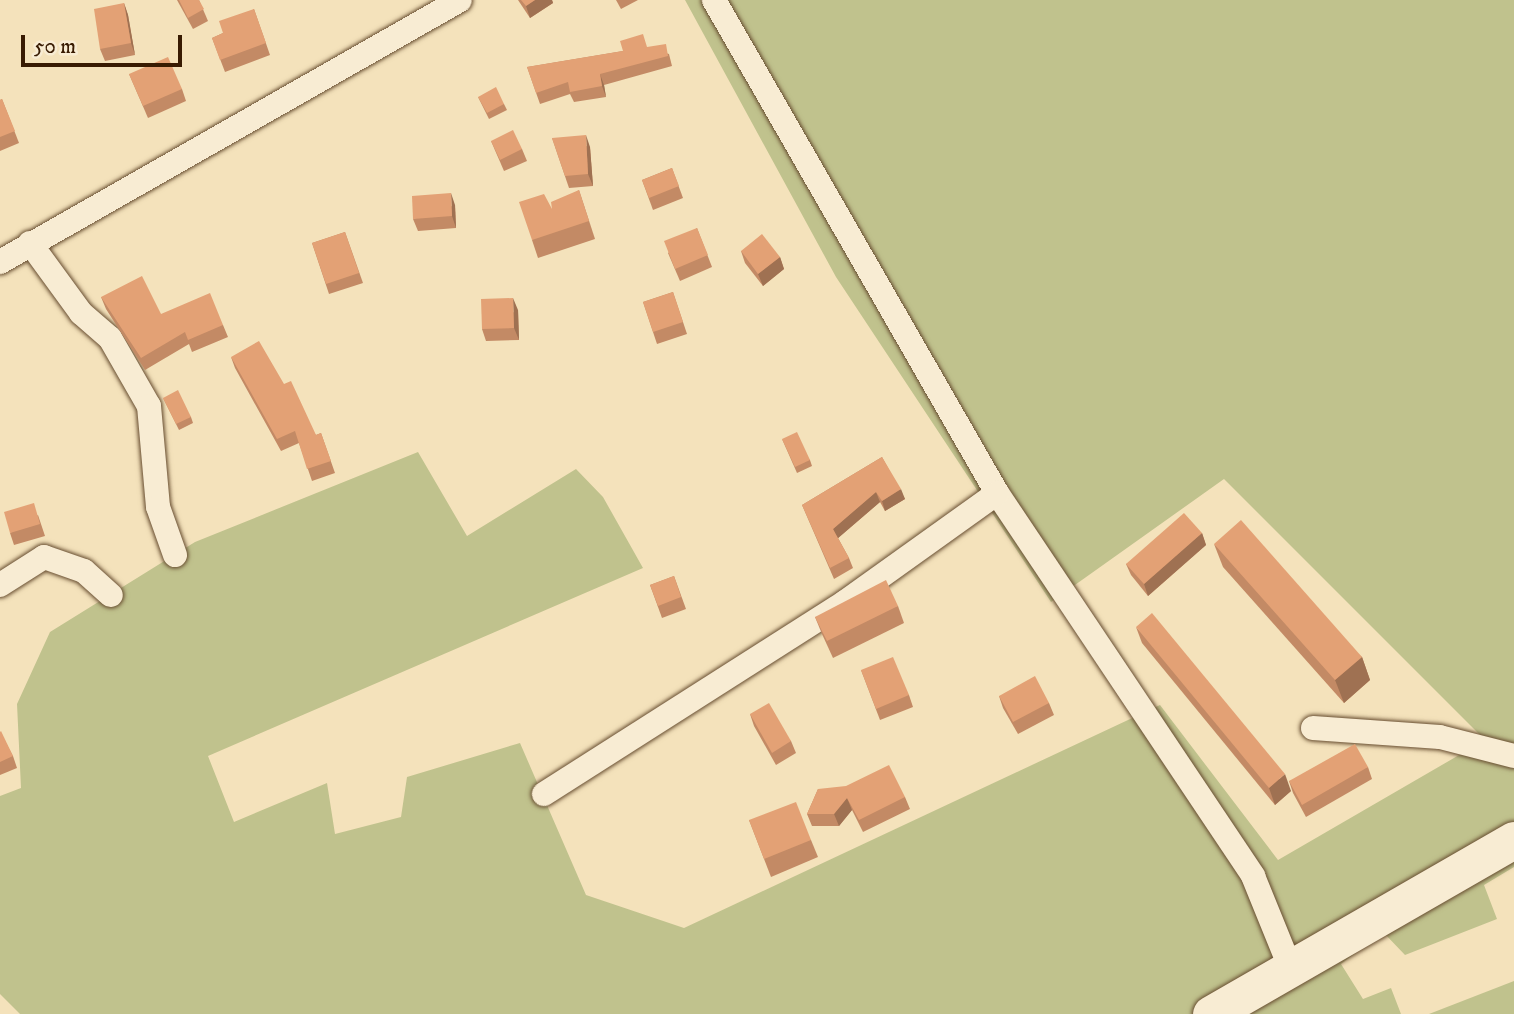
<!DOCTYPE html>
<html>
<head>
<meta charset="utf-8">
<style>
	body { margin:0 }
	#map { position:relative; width:1514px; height:1014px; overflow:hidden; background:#f4e2bb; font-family:"IM FELL DW Pica",serif }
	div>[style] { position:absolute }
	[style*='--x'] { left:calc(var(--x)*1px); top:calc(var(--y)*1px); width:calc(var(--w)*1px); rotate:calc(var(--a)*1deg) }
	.green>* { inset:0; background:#c0c28d }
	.roads { filter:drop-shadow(0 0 2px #674d30) drop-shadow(0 0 2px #674d30) }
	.street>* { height:24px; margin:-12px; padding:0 12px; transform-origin:12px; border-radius:12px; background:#f8ecd3 }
	.secondary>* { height:37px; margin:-18.5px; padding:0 18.5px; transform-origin:18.5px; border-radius:18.5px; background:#f8ecd3 }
	.wall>* { inset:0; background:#c38a65 }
	.shaded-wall>* { inset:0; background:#9f7152 }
	.building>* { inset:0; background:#e3a175 }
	span { translate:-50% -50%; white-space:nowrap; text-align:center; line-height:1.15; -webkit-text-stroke:5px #f8ecd3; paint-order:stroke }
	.scale { position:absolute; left:21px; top:35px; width:161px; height:32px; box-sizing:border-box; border:4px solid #381b02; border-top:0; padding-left:9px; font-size:21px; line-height:24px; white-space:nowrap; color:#381b02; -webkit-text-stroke:5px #f8ecd3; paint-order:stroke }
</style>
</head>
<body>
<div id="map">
	<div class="green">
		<div style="clip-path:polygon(685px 0,1514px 0,1514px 867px,1484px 885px,1497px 919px,1405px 955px,1383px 932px,1341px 964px,1363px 999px,1391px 988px,1401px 1014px,20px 1014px,0 994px,0 796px,21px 788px,17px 704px,50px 632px,195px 542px,418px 452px,467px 536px,576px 469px,603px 497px,643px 568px,208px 756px,234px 822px,327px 783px,335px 834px,401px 817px,407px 777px,520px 743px,586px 895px,684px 928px,1160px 705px,1278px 860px,1485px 740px,1224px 479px,1051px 602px,836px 277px)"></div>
		<div style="clip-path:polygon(1514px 981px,1514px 1014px,1429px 1014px)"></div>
	</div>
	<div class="roads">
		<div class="street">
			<div style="--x:714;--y:0;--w:568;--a:60.14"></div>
			<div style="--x:997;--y:493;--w:461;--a:56.2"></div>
			<div style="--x:1253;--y:876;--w:98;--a:67.9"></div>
			<div style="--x:30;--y:243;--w:87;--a:53.9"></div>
			<div style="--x:81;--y:313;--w:38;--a:41"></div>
			<div style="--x:110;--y:338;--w:78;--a:60.2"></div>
			<div style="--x:149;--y:406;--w:101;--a:84.9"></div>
			<div style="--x:158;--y:507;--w:51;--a:70.5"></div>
			<div style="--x:0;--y:262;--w:529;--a:-29.66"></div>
			<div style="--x:0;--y:585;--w:52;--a:-32.5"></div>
			<div style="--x:44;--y:557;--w:42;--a:19.3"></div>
			<div style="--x:84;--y:571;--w:36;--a:42"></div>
			<div style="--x:1313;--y:728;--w:127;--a:4.1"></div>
			<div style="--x:1440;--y:737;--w:76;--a:14.4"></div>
			<div style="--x:544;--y:794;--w:357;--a:-32.5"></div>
			<div style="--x:845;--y:602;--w:187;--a:-35.6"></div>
		</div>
		<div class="secondary">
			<div style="--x:1211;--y:1014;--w:349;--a:-29.9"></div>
		</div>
	</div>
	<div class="wall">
		<div style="clip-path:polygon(177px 0,199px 0,208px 21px,193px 29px)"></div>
		<div style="clip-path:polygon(518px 0,552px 0,553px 3px,530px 18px)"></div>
		<div style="clip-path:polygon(616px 0,638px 0,621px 9px)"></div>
		<div style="clip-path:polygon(124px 3px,128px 15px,135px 55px,105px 61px,100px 49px)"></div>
		<div style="clip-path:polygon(254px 9px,270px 55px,225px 72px,212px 38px,223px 33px)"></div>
		<div style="clip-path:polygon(647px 47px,669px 54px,672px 66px,604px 85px,606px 97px,574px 102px,570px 94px,540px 104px,527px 67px)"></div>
		<div style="clip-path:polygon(129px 74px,182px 89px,186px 101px,148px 118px)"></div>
		<div style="clip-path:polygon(478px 97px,504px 104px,507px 110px,489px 119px)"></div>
		<div style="clip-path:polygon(2px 99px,19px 143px,0 151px,0 100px)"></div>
		<div style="clip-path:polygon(552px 138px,590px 147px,593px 186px,569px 188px)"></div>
		<div style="clip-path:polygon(491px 141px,522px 149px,527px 161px,504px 171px)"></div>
		<div style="clip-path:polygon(672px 168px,683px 198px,653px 210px,642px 180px)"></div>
		<div style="clip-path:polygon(579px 190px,595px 239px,538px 258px,532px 240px,552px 209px)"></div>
		<div style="clip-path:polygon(455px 205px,456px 228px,418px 231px,413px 219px)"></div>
		<div style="clip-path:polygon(697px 228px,712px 267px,680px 281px,668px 253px)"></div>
		<div style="clip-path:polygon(345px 232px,363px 283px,329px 294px,312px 243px)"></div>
		<div style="clip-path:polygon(741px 251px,780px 257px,784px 269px,763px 286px,745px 263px)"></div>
		<div style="clip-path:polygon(673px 292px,687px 334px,657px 344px,643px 302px)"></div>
		<div style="clip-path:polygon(101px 297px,161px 314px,223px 325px,228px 337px,192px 352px,189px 344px,145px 370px,106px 309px)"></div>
		<div style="clip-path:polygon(518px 310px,519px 340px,486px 341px,482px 329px)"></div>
		<div style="clip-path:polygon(231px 357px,316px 435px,321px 433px,335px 473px,312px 481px,299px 443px,281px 451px,235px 368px)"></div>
		<div style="clip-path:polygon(163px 398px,191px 417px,193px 423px,179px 430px)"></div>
		<div style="clip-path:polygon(782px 439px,810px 460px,812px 466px,797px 473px)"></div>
		<div style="clip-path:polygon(882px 457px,905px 499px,885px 511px,880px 502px,838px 538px,849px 558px,853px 568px,834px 579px,802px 505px)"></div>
		<div style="clip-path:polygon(38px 515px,45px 536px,14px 545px,10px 533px)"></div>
		<div style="clip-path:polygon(1202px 533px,1206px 545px,1148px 596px,1131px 575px,1126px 564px)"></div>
		<div style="clip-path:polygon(1214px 544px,1362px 657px,1370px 680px,1344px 703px,1223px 567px)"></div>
		<div style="clip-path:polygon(674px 576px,686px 609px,662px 618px,650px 585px)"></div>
		<div style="clip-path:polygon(898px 606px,904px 623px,833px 658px,822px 634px,815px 617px)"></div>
		<div style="clip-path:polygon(1136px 627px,1291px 791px,1275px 805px,1142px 643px)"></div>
		<div style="clip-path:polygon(861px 670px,909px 695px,913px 707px,880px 720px)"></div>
		<div style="clip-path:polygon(999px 696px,1049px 703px,1054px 715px,1018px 734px,1003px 708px)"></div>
		<div style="clip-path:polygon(750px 714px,791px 741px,796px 753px,776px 765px,754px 726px)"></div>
		<div style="clip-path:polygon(0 732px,13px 756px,17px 768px,0 775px)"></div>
		<div style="clip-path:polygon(1368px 767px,1372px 779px,1306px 817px,1293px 793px,1289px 781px)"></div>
		<div style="clip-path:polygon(818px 789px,905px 797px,910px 809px,863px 832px,852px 810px,839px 826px,812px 826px,807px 814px)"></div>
		<div style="clip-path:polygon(749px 820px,811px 840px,818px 857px,771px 877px)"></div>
	</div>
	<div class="shaded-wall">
		<div style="clip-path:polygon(535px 0,552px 0,553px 3px,530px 18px,526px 6px)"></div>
		<div style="clip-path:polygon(124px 3px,128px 15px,135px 55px,131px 43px)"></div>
		<div style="clip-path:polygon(600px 74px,604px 85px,606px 97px,602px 86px)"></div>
		<div style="clip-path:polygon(586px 135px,590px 147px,593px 186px,588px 174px)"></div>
		<div style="clip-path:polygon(451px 193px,455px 205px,456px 228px,452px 216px)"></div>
		<div style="clip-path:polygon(780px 257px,784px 269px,763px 286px,758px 274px)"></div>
		<div style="clip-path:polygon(513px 298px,518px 310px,519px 340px,514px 328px)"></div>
		<div style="clip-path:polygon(901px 489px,905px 499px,885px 511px,882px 501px)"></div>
		<div style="clip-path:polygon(876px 492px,880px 502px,837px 539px,833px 529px)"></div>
		<div style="clip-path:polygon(1202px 533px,1206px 545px,1148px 596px,1144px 584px)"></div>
		<div style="clip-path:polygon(1362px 657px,1370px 680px,1344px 703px,1335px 680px)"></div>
		<div style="clip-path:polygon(1285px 774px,1291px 791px,1275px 805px,1269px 788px)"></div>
		<div style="clip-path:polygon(847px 798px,852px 810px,839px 826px,834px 814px)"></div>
	</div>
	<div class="building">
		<div style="clip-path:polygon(179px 0,199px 0,204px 9px,188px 18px)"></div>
		<div style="clip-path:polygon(521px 0,535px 0,526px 6px)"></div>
		<div style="clip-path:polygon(124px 3px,131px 43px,100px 49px,94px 9px)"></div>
		<div style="clip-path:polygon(254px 9px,266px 43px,220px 60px,212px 38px,223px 33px,219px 21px)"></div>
		<div style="clip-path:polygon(643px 34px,647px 47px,666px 44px,668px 56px,600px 74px,602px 86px,570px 92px,568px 82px,536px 93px,527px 67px,623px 51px,620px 41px)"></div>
		<div style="clip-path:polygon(168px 57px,182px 89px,143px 106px,129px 74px)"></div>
		<div style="clip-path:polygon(496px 87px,504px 104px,487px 113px,478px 97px)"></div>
		<div style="clip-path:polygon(2px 99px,15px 131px,0 137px,0 100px)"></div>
		<div style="clip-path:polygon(513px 130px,522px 149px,500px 160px,491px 141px)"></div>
		<div style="clip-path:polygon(586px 135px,588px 174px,565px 176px,552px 138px)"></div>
		<div style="clip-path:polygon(672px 168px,679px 186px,649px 198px,642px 180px)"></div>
		<div style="clip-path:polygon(579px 190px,589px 221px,532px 240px,519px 202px,544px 194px,552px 209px,551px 202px)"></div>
		<div style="clip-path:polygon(451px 193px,452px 216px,413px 219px,412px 196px)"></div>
		<div style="clip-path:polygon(697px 228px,708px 255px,675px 269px,664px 241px)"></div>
		<div style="clip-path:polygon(345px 232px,359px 273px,326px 284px,312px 243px)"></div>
		<div style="clip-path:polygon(762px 234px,780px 257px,758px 274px,741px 251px)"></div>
		<div style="clip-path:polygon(142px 276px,161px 314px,210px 293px,223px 325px,188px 340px,185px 332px,141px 358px,101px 297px)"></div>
		<div style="clip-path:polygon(673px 292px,683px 322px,653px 332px,643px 302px)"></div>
		<div style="clip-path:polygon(513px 298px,514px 328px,482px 329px,481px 299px)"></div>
		<div style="clip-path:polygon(259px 341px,284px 384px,291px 381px,316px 435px,321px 433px,331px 461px,307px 469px,295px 431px,277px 439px,231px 357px)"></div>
		<div style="clip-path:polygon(178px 390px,191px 417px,176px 424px,163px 398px)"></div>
		<div style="clip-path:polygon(797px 432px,810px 460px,795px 467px,782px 439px)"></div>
		<div style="clip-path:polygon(882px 457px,901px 489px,882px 501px,876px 492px,833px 529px,849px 558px,830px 568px,802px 505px)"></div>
		<div style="clip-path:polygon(34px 503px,40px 524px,10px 533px,4px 512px)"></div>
		<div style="clip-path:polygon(1184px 513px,1202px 533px,1144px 584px,1126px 564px)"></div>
		<div style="clip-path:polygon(1241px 520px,1362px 657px,1335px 680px,1214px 544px)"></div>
		<div style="clip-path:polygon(674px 576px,681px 597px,658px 606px,650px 585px)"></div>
		<div style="clip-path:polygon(886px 580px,898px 606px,827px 641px,815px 617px)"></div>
		<div style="clip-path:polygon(1152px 613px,1285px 774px,1269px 788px,1136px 627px)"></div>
		<div style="clip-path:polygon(893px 657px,909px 695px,876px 709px,861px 670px)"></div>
		<div style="clip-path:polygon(1035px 676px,1049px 703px,1013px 722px,999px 696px)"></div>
		<div style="clip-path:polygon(769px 703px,791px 741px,772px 753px,750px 714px)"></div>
		<div style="clip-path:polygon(1px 731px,13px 756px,0 762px,0 732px)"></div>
		<div style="clip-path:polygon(1355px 744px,1368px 767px,1302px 805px,1289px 781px)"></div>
		<div style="clip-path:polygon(889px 765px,905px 797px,859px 820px,847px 798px,834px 814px,807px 814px,818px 789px,846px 786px)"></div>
		<div style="clip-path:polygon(796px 802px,811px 840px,764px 859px,749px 820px)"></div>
	</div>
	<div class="scale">50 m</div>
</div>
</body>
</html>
